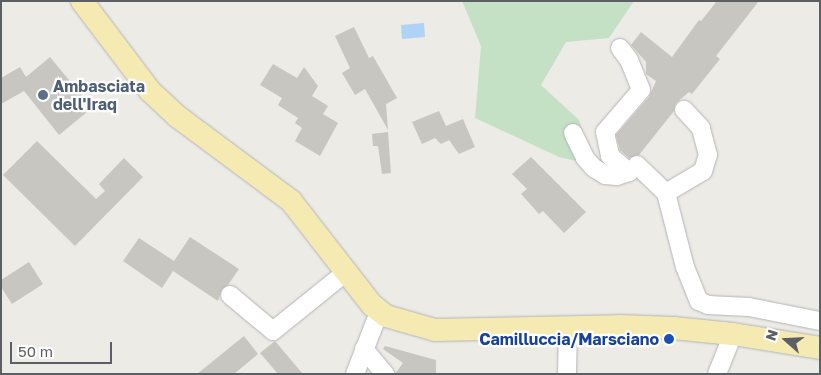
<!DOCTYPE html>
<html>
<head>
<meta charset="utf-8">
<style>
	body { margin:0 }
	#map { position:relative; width:821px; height:375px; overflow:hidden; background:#edebe5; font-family:"Golos Text",sans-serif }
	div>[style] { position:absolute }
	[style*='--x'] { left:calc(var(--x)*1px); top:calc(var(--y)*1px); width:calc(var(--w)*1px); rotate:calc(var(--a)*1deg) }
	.green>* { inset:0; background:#c4e1c5 }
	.water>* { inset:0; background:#aed3f4 }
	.building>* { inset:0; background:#c8c6c1 }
	.roads { filter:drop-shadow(0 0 1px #b2b4b8) drop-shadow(0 0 1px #b2b4b8) }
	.minor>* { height:18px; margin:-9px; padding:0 9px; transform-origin:9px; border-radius:9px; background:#fff }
	.major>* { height:22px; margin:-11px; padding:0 11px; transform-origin:11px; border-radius:11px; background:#f5ebb2 }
	.dots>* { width:14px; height:14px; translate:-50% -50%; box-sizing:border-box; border:2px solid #fff; border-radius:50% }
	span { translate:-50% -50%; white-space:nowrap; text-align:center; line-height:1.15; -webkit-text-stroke:4.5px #fff; paint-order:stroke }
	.service-label { font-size:16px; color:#4e5e75; font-weight:700 }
	.left { translate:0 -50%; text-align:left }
	.transit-label { font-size:16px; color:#164399; font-weight:700 }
	.right { translate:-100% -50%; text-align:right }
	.frame { position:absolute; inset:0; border:2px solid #5c5f63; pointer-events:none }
	.north { position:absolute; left:761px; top:315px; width:50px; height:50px; -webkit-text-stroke:4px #fff; paint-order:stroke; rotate:289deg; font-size:14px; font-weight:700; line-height:20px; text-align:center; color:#5c5f63 }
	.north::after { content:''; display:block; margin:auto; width:18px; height:22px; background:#5c5f63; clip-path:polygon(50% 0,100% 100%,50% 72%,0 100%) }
	.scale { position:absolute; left:10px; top:342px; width:102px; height:22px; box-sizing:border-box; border:2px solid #5c5f63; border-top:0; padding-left:6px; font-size:15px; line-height:18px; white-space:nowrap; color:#5c5f63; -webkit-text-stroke:4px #fff; paint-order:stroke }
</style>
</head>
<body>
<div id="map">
	<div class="green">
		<div style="clip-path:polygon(462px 1px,634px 1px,609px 38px,566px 42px,541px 85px,579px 120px,593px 165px,559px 157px,475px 118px,481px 46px)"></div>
	</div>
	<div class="water">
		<div style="clip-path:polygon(424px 23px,425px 37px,402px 39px,401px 25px)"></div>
	</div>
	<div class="building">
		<div style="clip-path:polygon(717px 1px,759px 1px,716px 56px,720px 59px,692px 94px,689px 92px,676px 103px,674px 111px,639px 155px,629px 158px,620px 150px,616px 135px,649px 97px,656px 81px,646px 74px,646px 62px,631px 45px,641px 32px,672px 57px,699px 20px,701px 21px)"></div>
		<div style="clip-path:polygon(354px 27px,369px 58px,373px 56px,397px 98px,386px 104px,388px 130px,365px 89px,355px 95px,342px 73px,350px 68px,335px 36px)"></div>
		<div style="clip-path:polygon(50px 57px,92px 108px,59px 135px,24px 91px,1px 104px,1px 78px,20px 67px,26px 77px)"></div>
		<div style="clip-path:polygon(273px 64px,297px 78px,304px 67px,318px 86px,312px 96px,328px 106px,323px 114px,338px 123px,320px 156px,295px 141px,302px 128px,295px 123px,298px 118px,278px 105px,282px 98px,260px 85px)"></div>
		<div style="clip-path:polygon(439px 111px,446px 126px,463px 119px,475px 147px,459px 154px,449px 140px,441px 144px,435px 138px,422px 144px,412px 122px)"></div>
		<div style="clip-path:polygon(388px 132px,391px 173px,382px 174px,378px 146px,373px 146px,372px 134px)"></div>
		<div style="clip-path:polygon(37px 141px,96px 199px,105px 191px,99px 184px,124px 158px,143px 177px,75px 246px,3px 175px)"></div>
		<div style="clip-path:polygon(531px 157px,586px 212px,564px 233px,543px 211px,539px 214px,521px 194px,527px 189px,512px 174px)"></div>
		<div style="clip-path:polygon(190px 237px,239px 269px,228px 285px,222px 289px,218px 301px,173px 271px,162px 288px,123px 261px,139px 238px,174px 261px)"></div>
		<div style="clip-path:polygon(29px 262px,43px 284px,12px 304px,1px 287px,1px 280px)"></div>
		<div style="clip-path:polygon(244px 336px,258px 354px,234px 374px,197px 374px)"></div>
		<div style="clip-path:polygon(275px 341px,303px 374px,278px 374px,260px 353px)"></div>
		<div style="clip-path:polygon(385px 346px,436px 360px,436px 374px,395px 374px,403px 363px,383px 349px)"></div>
	</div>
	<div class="roads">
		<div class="minor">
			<div style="--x:620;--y:48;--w:15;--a:53"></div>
			<div style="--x:629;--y:60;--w:32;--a:68"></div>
			<div style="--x:641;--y:90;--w:55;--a:130.6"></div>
			<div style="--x:605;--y:132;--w:25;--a:78"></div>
			<div style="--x:610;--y:156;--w:25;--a:40"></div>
			<div style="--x:573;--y:133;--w:28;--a:64"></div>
			<div style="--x:585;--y:158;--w:13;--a:48"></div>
			<div style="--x:594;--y:168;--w:13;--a:32"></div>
			<div style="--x:605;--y:175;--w:12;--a:5"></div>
			<div style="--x:617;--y:176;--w:13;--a:-18"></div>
			<div style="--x:637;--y:165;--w:40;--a:44"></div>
			<div style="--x:666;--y:193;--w:76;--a:75.6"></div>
			<div style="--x:685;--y:267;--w:37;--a:68"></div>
			<div style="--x:699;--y:301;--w:10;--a:24"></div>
			<div style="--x:708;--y:305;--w:41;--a:2.8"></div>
			<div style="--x:749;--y:307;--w:72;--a:11.2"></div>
			<div style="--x:666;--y:193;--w:43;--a:-30.7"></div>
			<div style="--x:703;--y:171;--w:17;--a:-73"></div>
			<div style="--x:708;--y:155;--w:28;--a:-105"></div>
			<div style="--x:701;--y:128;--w:25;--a:-133"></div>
			<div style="--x:230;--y:295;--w:56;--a:39.9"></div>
			<div style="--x:273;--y:331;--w:94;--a:-38.9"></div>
			<div style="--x:364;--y:349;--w:33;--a:50"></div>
			<div style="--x:355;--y:374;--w:66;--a:-68.8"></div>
			<div style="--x:567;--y:374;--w:47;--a:-88.8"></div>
			<div style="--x:717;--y:374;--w:43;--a:-68.2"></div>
		</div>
		<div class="major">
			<div style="--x:82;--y:1;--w:113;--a:52.9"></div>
			<div style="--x:150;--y:91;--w:38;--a:43"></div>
			<div style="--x:178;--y:117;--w:141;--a:36.6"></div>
			<div style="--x:291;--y:201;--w:132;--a:52.1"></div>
			<div style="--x:372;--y:305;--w:18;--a:38"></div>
			<div style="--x:386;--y:316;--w:51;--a:15.9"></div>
			<div style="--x:435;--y:330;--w:184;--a:-1.2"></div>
			<div style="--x:619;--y:326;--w:54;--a:2.1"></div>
			<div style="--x:673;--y:328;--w:60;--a:5.7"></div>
			<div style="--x:733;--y:334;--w:88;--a:9.1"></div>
		</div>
	</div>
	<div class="dots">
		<div style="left:43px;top:95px;background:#5c6f8a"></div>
		<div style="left:669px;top:339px;background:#1a4fb4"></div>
	</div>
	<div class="service-label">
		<span class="left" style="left:53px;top:95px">Ambasciata<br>dell'Iraq</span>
	</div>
	<div class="transit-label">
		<span class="right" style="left:659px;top:339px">Camilluccia/Marsciano</span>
	</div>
	<div class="frame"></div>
	<div class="north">N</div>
	<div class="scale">50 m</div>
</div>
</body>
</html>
